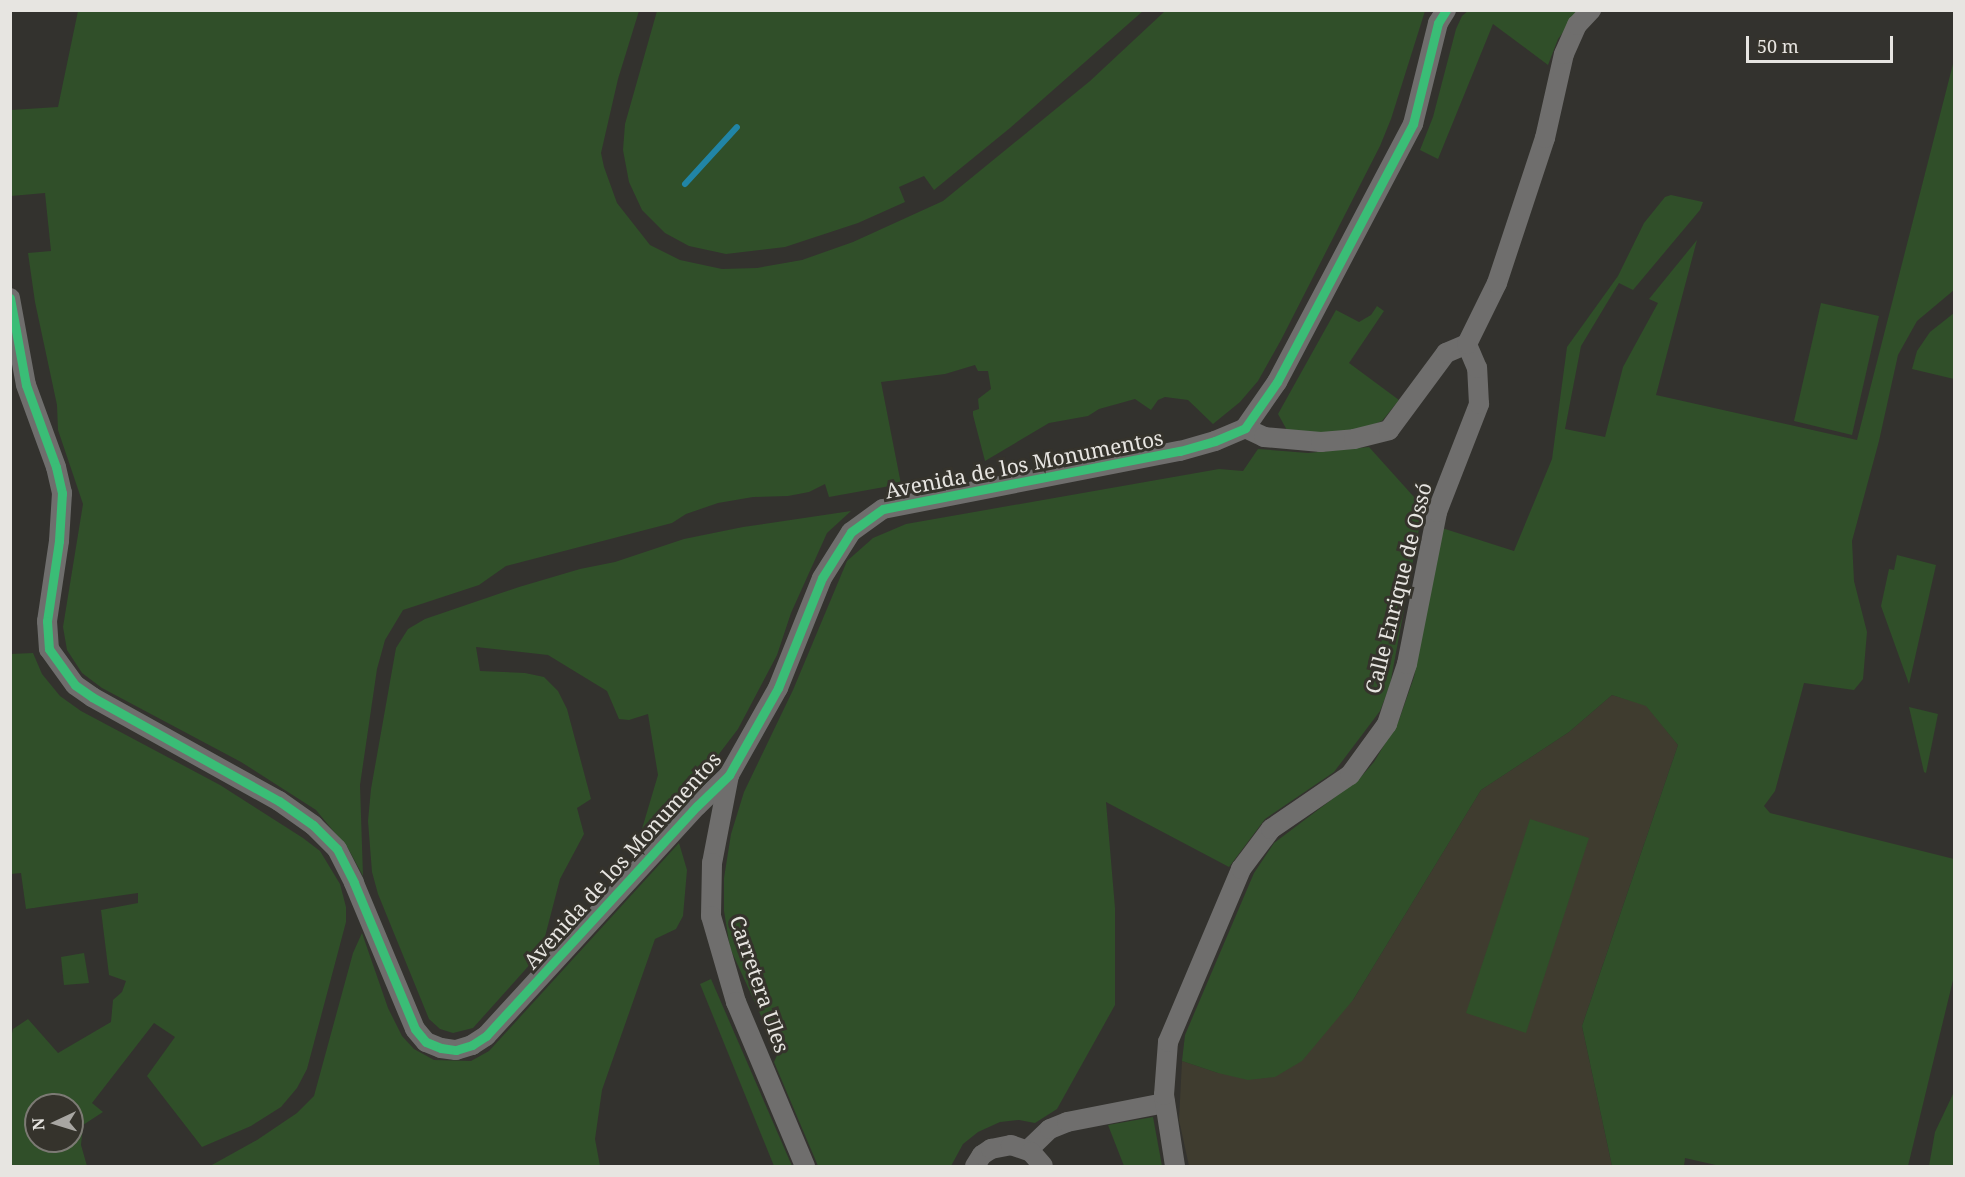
<!DOCTYPE html>
<html>
<head>
<meta charset="utf-8">
<style>
	body { margin:0 }
	#map { position:relative; width:1965px; height:1177px; overflow:hidden; background:#33322e; font-family:"Noto Serif",serif }
	div>[style] { position:absolute }
	[style*='--x'] { left:calc(var(--x)*1px); top:calc(var(--y)*1px); width:calc(var(--w)*1px); rotate:calc(var(--a)*1deg) }
	.built>* { inset:0; background:#3f3c2f }
	.green>* { inset:0; background:#304f29 }
	.stream>* { height:6px; margin:-3px; padding:0 3px; transform-origin:3px; border-radius:3px; background:#2185a6 }
	.minor>* { height:20px; margin:-10px; padding:0 10px; transform-origin:10px; border-radius:10px; background:#6f6e6d }
	.cycleway>* { height:9px; margin:-4.5px; padding:0 4.5px; transform-origin:4.5px; border-radius:4.5px; background:#3abd76 }
	span { translate:-50% -50%; white-space:nowrap; text-align:center; line-height:1.15; -webkit-text-stroke:6px #35332c; paint-order:stroke }
	.street-label { font-size:21px; color:#e7e5e1 }
	.frame { position:absolute; inset:0; border:12px solid #e7e5e1; pointer-events:none }
	.north { position:absolute; left:24px; top:1093px; width:60px; height:60px; box-sizing:border-box; background:#35332c; border:2px solid #7c7a74; border-radius:50%; rotate:266deg; font-size:16px; font-weight:700; line-height:24px; text-align:center; color:#e7e5e1 }
	.north::after { content:''; display:block; margin:auto; width:21px; height:27px; background:#a8a6a2; clip-path:polygon(50% 0,100% 100%,50% 72%,0 100%) }
	.scale { position:absolute; left:1746px; top:36px; width:147px; height:27px; box-sizing:border-box; border:3px solid #e7e5e1; border-top:0; padding-left:8px; font-size:18px; line-height:21px; white-space:nowrap; color:#e7e5e1; -webkit-text-stroke:4px #35332c; paint-order:stroke }
</style>
</head>
<body>
<div id="map">
	<div class="built">
		<div style="clip-path:polygon(1612px 695px,1646px 705px,1678px 745px,1582px 1026px,1612px 1166px,1189px 1166px,1179px 1120px,1182px 1061px,1218px 1073px,1353px 1000px,1481px 790px,1569px 732px)"></div>
	</div>
	<div class="green">
		<div style="clip-path:polygon(1469px 10px,1579px 11px,1558px 39px,1548px 65px,1493px 24px,1438px 159px,1420px 150px,1433px 117px,1456px 29px,1462px 16px)"></div>
		<div style="clip-path:polygon(78px 11px,639px 11px,618px 79px,601px 153px,604px 167px,617px 203px,650px 245px,680px 260px,722px 269px,757px 268px,802px 260px,853px 242px,943px 201px,1090px 81px,1165px 11px,1425px 11px,1391px 119px,1380px 146px,1281px 340px,1258px 381px,1240px 402px,1213px 424px,1188px 400px,1165px 397px,1158px 400px,1151px 410px,1135px 399px,1099px 409px,1088px 416px,1049px 423px,985px 461px,973px 415px,973px 411px,979px 409px,978px 399px,991px 389px,988px 371px,978px 371px,975px 365px,945px 374px,881px 382px,901px 484px,829px 497px,825px 484px,809px 492px,788px 496px,753px 497px,718px 503px,686px 514px,672px 523px,506px 566px,479px 585px,403px 610px,385px 640px,377px 669px,360px 785px,363px 876px,349px 850px,316px 810px,241px 762px,102px 688px,82px 673px,67px 650px,63px 627px,83px 504px,58px 430px,57px 405px,35px 302px,28px 253px,51px 251px,45px 193px,11px 196px,11px 110px,58px 107px)"></div>
		<div style="clip-path:polygon(657px 11px,657px 10px,1143px 11px,1010px 128px,934px 190px,924px 176px,899px 187px,905px 202px,858px 223px,785px 247px,726px 254px,689px 246px,665px 233px,642px 210px,629px 182px,623px 150px,625px 124px)"></div>
		<div style="clip-path:polygon(1954px 60px,1954px 290px,1917px 321px,1898px 355px,1879px 441px,1852px 541px,1854px 581px,1867px 632px,1863px 679px,1854px 690px,1804px 683px,1775px 791px,1764px 806px,1770px 813px,1954px 859px,1954px 976px,1908px 1166px,1720px 1166px,1685px 1158px,1684px 1166px,1612px 1166px,1582px 1026px,1678px 745px,1646px 706px,1612px 695px,1569px 732px,1481px 790px,1353px 1000px,1302px 1061px,1275px 1077px,1248px 1080px,1218px 1073px,1182px 1061px,1185px 1035px,1254px 873px,1274px 843px,1359px 779px,1374px 762px,1399px 720px,1414px 677px,1442px 528px,1514px 551px,1552px 459px,1567px 347px,1618px 276px,1644px 223px,1665px 197px,1671px 195px,1703px 202px,1700px 210px,1633px 290px,1619px 283px,1581px 346px,1565px 429px,1605px 437px,1623px 367px,1658px 303px,1649px 299px,1697px 240px,1656px 395px,1857px 440px)"></div>
		<div style="clip-path:polygon(1821px 303px,1879px 316px,1852px 435px,1794px 421px)"></div>
		<div style="clip-path:polygon(1377px 306px,1384px 311px,1349px 363px,1399px 400px,1382px 421px,1357px 431px,1326px 435px,1288px 432px,1278px 414px,1336px 310px,1359px 322px,1371px 315px)"></div>
		<div style="clip-path:polygon(1954px 313px,1954px 379px,1912px 369px,1917px 351px,1930px 332px)"></div>
		<div style="clip-path:polygon(1369px 447px,1423px 507px,1390px 685px,1380px 711px,1334px 772px,1265px 819px,1229px 867px,1106px 802px,1115px 908px,1115px 1005px,1057px 1109px,1035px 1123px,1019px 1120px,1000px 1122px,978px 1132px,963px 1144px,951px 1166px,818px 1166px,774px 1062px,778px 1053px,730px 948px,724px 911px,724px 878px,731px 834px,744px 792px,793px 690px,847px 561px,873px 538px,906px 524px,1219px 469px,1243px 471px,1258px 449px,1308px 453px)"></div>
		<div style="clip-path:polygon(851px 511px,827px 533px,791px 613px,777px 655px,738px 729px,706px 771px,636px 849px,658px 775px,648px 714px,629px 720px,619px 719px,607px 691px,548px 655px,476px 647px,480px 671px,525px 673px,544px 677px,558px 691px,567px 709px,591px 799px,577px 808px,584px 834px,560px 879px,541px 952px,473px 1028px,453px 1033px,440px 1029px,429px 1019px,378px 894px,372px 872px,368px 821px,371px 789px,396px 648px,408px 629px,425px 619px,519px 587px,580px 569px,615px 562px,684px 539px,743px 527px)"></div>
		<div style="clip-path:polygon(1897px 555px,1936px 565px,1909px 684px,1881px 606px,1889px 569px,1894px 570px)"></div>
		<div style="clip-path:polygon(evenodd,33px 653px,42px 674px,60px 696px,81px 711px,220px 785px,303px 838px,320px 851px,340px 884px,346px 907px,346px 922px,307px 1069px,297px 1088px,281px 1107px,251px 1126px,202px 1147px,147px 1076px,175px 1037px,154px 1023px,92px 1103px,103px 1112px,83px 1125px,81px 1145px,87px 1166px,11px 1166px,10px 1042px,13px 1029px,28px 1019px,58px 1053px,111px 1022px,113px 1000px,122px 992px,126px 981px,109px 975px,101px 910px,138px 903px,138px 893px,26px 909px,21px 873px,11px 874px,11px 654px,33px 653px,36px 1105px,72px 1105px,72px 1141px,36px 1141px,36px 1105px)"></div>
		<div style="clip-path:polygon(1909px 707px,1938px 714px,1926px 773px,1924px 772px)"></div>
		<div style="clip-path:polygon(1530px 819px,1589px 838px,1526px 1033px,1466px 1013px)"></div>
		<div style="clip-path:polygon(679px 843px,687px 870px,683px 916px,676px 929px,655px 939px,602px 1090px,595px 1139px,600px 1166px,210px 1166px,257px 1140px,297px 1113px,314px 1096px,353px 953px,362px 933px,388px 1008px,402px 1036px,414px 1049px,434px 1060px,471px 1061px,489px 1051px)"></div>
		<div style="clip-path:polygon(84px 953px,89px 983px,64px 985px,61px 957px)"></div>
		<div style="clip-path:polygon(711px 979px,792px 1166px,774px 1166px,700px 984px)"></div>
		<div style="clip-path:polygon(1954px 1092px,1954px 1166px,1929px 1166px,1935px 1132px)"></div>
		<div style="clip-path:polygon(1153px 1117px,1162px 1166px,1124px 1166px,1108px 1125px)"></div>
	</div>
	<div class="stream">
		<div style="--x:685;--y:184;--w:77;--a:-47.6"></div>
	</div>
	<div class="minor">
		<div style="--x:10;--y:298;--w:88;--a:79.6"></div>
		<div style="--x:26;--y:385;--w:87;--a:69.9"></div>
		<div style="--x:56;--y:467;--w:27;--a:77"></div>
		<div style="--x:62;--y:493;--w:48;--a:93.6"></div>
		<div style="--x:59;--y:541;--w:81;--a:98.5"></div>
		<div style="--x:47;--y:621;--w:28;--a:86"></div>
		<div style="--x:49;--y:649;--w:44;--a:54.2"></div>
		<div style="--x:75;--y:685;--w:21;--a:35"></div>
		<div style="--x:92;--y:697;--w:214;--a:29.1"></div>
		<div style="--x:279;--y:801;--w:42;--a:35.2"></div>
		<div style="--x:313;--y:825;--w:34;--a:45"></div>
		<div style="--x:337;--y:849;--w:38;--a:63"></div>
		<div style="--x:354;--y:883;--w:158;--a:67.3"></div>
		<div style="--x:415;--y:1029;--w:17;--a:50"></div>
		<div style="--x:426;--y:1042;--w:16;--a:22"></div>
		<div style="--x:441;--y:1048;--w:15;--a:8"></div>
		<div style="--x:456;--y:1050;--w:17;--a:-17"></div>
		<div style="--x:472;--y:1045;--w:17;--a:-33"></div>
		<div style="--x:486;--y:1036;--w:312;--a:-47.5"></div>
		<div style="--x:697;--y:806;--w:45;--a:-44.1"></div>
		<div style="--x:729;--y:775;--w:100;--a:-60.6"></div>
		<div style="--x:778;--y:688;--w:118;--a:-68.2"></div>
		<div style="--x:822;--y:578;--w:54;--a:-57.8"></div>
		<div style="--x:851;--y:532;--w:39;--a:-36"></div>
		<div style="--x:883;--y:509;--w:303;--a:-11.1"></div>
		<div style="--x:1180;--y:451;--w:36;--a:-16"></div>
		<div style="--x:1215;--y:441;--w:33;--a:-23"></div>
		<div style="--x:1245;--y:428;--w:56;--a:-55.2"></div>
		<div style="--x:1277;--y:382;--w:292;--a:-62.2"></div>
		<div style="--x:1413;--y:124;--w:104;--a:-76.1"></div>
		<div style="--x:1438;--y:23;--w:15;--a:-58"></div>
		<div style="--x:1245;--y:428;--w:21;--a:25"></div>
		<div style="--x:1264;--y:437;--w:57;--a:5"></div>
		<div style="--x:1321;--y:442;--w:33;--a:-5"></div>
		<div style="--x:1354;--y:439;--w:36;--a:-14"></div>
		<div style="--x:1389;--y:430;--w:96;--a:-53.5"></div>
		<div style="--x:1446;--y:353;--w:23;--a:-23"></div>
		<div style="--x:729;--y:775;--w:90;--a:100.9"></div>
		<div style="--x:712;--y:863;--w:53;--a:91.1"></div>
		<div style="--x:711;--y:916;--w:90;--a:73.8"></div>
		<div style="--x:736;--y:1002;--w:178;--a:67.2"></div>
		<div style="--x:1028;--y:1150;--w:30;--a:-44"></div>
		<div style="--x:1050;--y:1129;--w:18;--a:-22"></div>
		<div style="--x:1067;--y:1122;--w:100;--a:-11"></div>
		<div style="--x:975;--y:1166;--w:13;--a:-58"></div>
		<div style="--x:982;--y:1155;--w:11;--a:-34"></div>
		<div style="--x:991;--y:1149;--w:20;--a:-11"></div>
		<div style="--x:1011;--y:1145;--w:21;--a:19"></div>
		<div style="--x:1031;--y:1152;--w:18;--a:49"></div>
		<div style="--x:1175;--y:1166;--w:72;--a:-98.8"></div>
		<div style="--x:1164;--y:1095;--w:53;--a:-85.7"></div>
		<div style="--x:1168;--y:1042;--w:188;--a:-67.1"></div>
		<div style="--x:1241;--y:869;--w:50;--a:-53.1"></div>
		<div style="--x:1271;--y:829;--w:96;--a:-34.4"></div>
		<div style="--x:1350;--y:775;--w:63;--a:-54"></div>
		<div style="--x:1387;--y:724;--w:63;--a:-71.6"></div>
		<div style="--x:1407;--y:664;--w:155;--a:-78.8"></div>
		<div style="--x:1437;--y:512;--w:116;--a:-68.7"></div>
		<div style="--x:1479;--y:404;--w:36;--a:-93"></div>
		<div style="--x:1477;--y:368;--w:26;--a:-113"></div>
		<div style="--x:1467;--y:344;--w:68;--a:-63.8"></div>
		<div style="--x:1497;--y:283;--w:153;--a:-71.7"></div>
		<div style="--x:1545;--y:138;--w:86;--a:-77.3"></div>
		<div style="--x:1564;--y:54;--w:32;--a:-66"></div>
		<div style="--x:1577;--y:25;--w:21;--a:-47"></div>
	</div>
	<div class="cycleway">
		<div style="--x:10;--y:298;--w:88;--a:79.6"></div>
		<div style="--x:26;--y:385;--w:87;--a:69.9"></div>
		<div style="--x:56;--y:467;--w:27;--a:77"></div>
		<div style="--x:62;--y:493;--w:48;--a:93.6"></div>
		<div style="--x:59;--y:541;--w:81;--a:98.5"></div>
		<div style="--x:47;--y:621;--w:28;--a:86"></div>
		<div style="--x:49;--y:649;--w:44;--a:54.2"></div>
		<div style="--x:75;--y:685;--w:21;--a:35"></div>
		<div style="--x:92;--y:697;--w:214;--a:29.1"></div>
		<div style="--x:279;--y:801;--w:42;--a:35.2"></div>
		<div style="--x:313;--y:825;--w:34;--a:45"></div>
		<div style="--x:337;--y:849;--w:38;--a:63"></div>
		<div style="--x:354;--y:883;--w:158;--a:67.3"></div>
		<div style="--x:415;--y:1029;--w:17;--a:50"></div>
		<div style="--x:426;--y:1042;--w:16;--a:22"></div>
		<div style="--x:441;--y:1048;--w:15;--a:8"></div>
		<div style="--x:456;--y:1050;--w:17;--a:-17"></div>
		<div style="--x:472;--y:1045;--w:17;--a:-33"></div>
		<div style="--x:486;--y:1036;--w:312;--a:-47.5"></div>
		<div style="--x:697;--y:806;--w:45;--a:-44.1"></div>
		<div style="--x:729;--y:775;--w:100;--a:-60.6"></div>
		<div style="--x:778;--y:688;--w:118;--a:-68.2"></div>
		<div style="--x:822;--y:578;--w:54;--a:-57.8"></div>
		<div style="--x:851;--y:532;--w:39;--a:-36"></div>
		<div style="--x:883;--y:509;--w:303;--a:-11.1"></div>
		<div style="--x:1180;--y:451;--w:36;--a:-16"></div>
		<div style="--x:1215;--y:441;--w:33;--a:-23"></div>
		<div style="--x:1245;--y:428;--w:56;--a:-55.2"></div>
		<div style="--x:1277;--y:382;--w:292;--a:-62.2"></div>
		<div style="--x:1413;--y:124;--w:104;--a:-76.1"></div>
		<div style="--x:1438;--y:23;--w:15;--a:-58"></div>
	</div>
	<div class="street-label">
		<span style="left:1024px;top:464px;rotate:-11deg">Avenida de los Monumentos</span>
		<span style="left:1398px;top:588px;rotate:-76deg">Calle Enrique de Ossó</span>
		<span style="left:622px;top:860px;rotate:-48deg">Avenida de los Monumentos</span>
		<span style="left:760px;top:984px;rotate:71deg">Carretera Ules</span>
	</div>
	<div class="frame"></div>
	<div class="north">N</div>
	<div class="scale">50 m</div>
</div>
</body>
</html>
